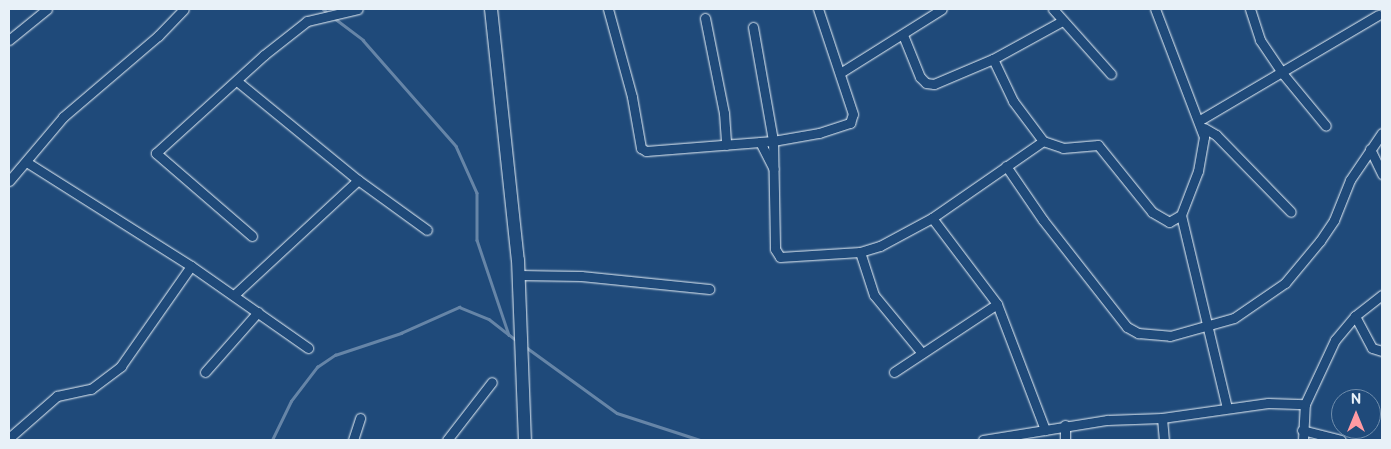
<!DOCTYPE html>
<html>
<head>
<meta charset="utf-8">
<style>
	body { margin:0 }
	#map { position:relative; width:1391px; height:449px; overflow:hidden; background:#1f4a7a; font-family:"Balsamiq Sans",sans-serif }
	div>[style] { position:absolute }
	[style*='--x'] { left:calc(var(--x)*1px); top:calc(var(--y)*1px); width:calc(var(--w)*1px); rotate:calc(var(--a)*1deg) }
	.stream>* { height:2.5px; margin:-1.25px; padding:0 1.25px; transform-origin:1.25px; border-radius:1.25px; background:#6685a7 }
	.roads { filter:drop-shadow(0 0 1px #e8f1f8) drop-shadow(0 0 1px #e8f1f8) }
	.street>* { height:9px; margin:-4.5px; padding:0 4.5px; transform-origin:4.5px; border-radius:4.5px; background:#1f4a7a }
	.secondary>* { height:12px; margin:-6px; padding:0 6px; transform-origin:6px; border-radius:6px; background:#1f4a7a }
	span { translate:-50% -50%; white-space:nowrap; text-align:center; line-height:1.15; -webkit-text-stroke:5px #1f4a7a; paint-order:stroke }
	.frame { position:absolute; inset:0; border:10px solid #e8f1f8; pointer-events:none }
	.north { position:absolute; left:1331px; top:389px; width:50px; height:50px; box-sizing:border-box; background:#1f4a7a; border:1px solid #6f8dac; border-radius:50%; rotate:0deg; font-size:14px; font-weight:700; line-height:20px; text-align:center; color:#e8f1f8 }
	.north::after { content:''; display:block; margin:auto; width:18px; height:22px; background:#ff9aa2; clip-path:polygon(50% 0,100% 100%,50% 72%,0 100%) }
</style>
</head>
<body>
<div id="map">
	<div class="stream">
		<div style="--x:323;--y:9;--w:8;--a:40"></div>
		<div style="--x:333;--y:17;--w:38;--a:37"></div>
		<div style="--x:363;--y:40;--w:141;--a:48.7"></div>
		<div style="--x:456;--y:146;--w:51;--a:65.9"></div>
		<div style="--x:477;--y:193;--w:47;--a:90"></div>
		<div style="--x:477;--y:240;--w:100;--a:71.4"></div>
		<div style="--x:526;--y:347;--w:112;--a:36"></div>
		<div style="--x:617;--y:413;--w:87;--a:18"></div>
		<div style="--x:272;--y:440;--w:43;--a:-64"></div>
		<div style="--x:291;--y:401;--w:43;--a:-52.6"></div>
		<div style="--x:317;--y:367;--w:22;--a:-34"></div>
		<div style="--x:335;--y:355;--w:70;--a:-18.4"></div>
		<div style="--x:401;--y:333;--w:64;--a:-24.1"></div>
		<div style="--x:459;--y:307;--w:32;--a:22"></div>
		<div style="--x:489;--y:319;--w:36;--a:38"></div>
	</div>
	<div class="roads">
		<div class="street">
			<div style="--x:608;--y:9;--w:91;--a:74.7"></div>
			<div style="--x:632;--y:97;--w:52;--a:80"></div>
			<div style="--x:641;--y:148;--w:6;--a:31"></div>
			<div style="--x:646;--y:151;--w:127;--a:-4.5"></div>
			<div style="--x:773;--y:141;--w:47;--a:-9.9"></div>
			<div style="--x:819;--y:133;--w:33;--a:-18"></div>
			<div style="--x:850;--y:123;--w:9;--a:-72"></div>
			<div style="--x:853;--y:114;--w:111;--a:-108.4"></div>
			<div style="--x:1053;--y:9;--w:87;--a:48.3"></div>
			<div style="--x:1250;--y:9;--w:33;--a:72"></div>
			<div style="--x:1260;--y:40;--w:41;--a:55.9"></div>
			<div style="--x:1283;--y:74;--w:67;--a:50.4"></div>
			<div style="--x:705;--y:18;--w:97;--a:78.7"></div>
			<div style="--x:724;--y:113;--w:32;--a:86"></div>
			<div style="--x:753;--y:27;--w:116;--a:80"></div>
			<div style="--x:773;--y:141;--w:108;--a:88.9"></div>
			<div style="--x:775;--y:249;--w:9;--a:58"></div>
			<div style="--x:780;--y:257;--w:80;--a:-3.6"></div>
			<div style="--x:860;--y:252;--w:21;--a:-17"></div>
			<div style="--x:880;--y:246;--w:59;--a:-28.3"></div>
			<div style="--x:932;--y:218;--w:135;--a:-34.7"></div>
			<div style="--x:903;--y:35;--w:45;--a:68"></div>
			<div style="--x:920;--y:77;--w:8;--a:45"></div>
			<div style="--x:926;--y:83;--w:8;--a:7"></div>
			<div style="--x:934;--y:84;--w:64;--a:-23"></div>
			<div style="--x:993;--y:59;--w:79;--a:-28.8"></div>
			<div style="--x:9;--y:40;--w:49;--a:-39.2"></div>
			<div style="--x:993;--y:59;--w:47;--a:64.5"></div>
			<div style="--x:1013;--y:101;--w:50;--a:53.1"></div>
			<div style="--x:1043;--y:141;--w:21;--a:19"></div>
			<div style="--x:1063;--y:148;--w:35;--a:-5"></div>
			<div style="--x:1098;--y:145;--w:86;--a:51.1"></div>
			<div style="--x:1152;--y:212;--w:20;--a:30"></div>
			<div style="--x:1169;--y:222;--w:14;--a:-30"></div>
			<div style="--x:1181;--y:215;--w:47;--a:-68.9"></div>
			<div style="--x:1198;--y:171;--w:35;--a:-80"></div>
			<div style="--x:1204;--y:137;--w:137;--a:-110.9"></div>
			<div style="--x:840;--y:73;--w:120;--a:-32.1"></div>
			<div style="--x:237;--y:81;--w:156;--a:39.3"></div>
			<div style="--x:358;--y:180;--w:85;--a:35.9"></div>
			<div style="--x:1200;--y:120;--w:207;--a:-30.5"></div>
			<div style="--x:1204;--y:128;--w:14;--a:30"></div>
			<div style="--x:1216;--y:135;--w:107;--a:45.8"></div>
			<div style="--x:760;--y:142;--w:30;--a:63"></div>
			<div style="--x:1370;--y:149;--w:28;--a:64"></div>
			<div style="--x:28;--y:163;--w:193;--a:32.3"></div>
			<div style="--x:191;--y:266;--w:143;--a:35"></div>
			<div style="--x:1006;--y:166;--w:65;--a:55.6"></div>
			<div style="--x:1043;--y:220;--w:136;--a:51.9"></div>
			<div style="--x:1127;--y:327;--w:13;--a:29"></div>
			<div style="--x:1138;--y:333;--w:32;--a:5"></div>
			<div style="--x:1170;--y:336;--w:66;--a:-15.7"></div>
			<div style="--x:1234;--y:318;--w:62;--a:-34.5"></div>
			<div style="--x:1285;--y:283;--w:55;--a:-50.2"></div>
			<div style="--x:1320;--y:241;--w:25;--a:-56"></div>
			<div style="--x:1334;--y:220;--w:43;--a:-68.2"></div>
			<div style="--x:1350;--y:180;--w:57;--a:-55.8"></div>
			<div style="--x:9;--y:181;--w:84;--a:-49.8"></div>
			<div style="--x:63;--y:117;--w:125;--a:-40.5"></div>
			<div style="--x:158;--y:36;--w:37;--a:-46"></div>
			<div style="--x:1181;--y:215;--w:198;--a:76.6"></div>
			<div style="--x:932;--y:218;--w:108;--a:52.9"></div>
			<div style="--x:997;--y:304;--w:135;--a:69.1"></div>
			<div style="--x:252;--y:236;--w:127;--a:-139.2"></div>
			<div style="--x:156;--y:153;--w:146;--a:-42.2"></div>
			<div style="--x:264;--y:55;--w:55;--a:-38.3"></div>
			<div style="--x:307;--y:21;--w:52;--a:-13.2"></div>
			<div style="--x:860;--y:252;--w:45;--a:72"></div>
			<div style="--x:874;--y:295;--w:75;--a:50.4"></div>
			<div style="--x:519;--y:275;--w:62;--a:0.9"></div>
			<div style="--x:581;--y:276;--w:129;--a:5.8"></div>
			<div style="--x:234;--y:295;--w:169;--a:-42.8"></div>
			<div style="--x:1355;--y:316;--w:36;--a:62"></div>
			<div style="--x:1372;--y:348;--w:10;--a:17"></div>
			<div style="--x:205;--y:372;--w:80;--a:-48.5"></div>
			<div style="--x:894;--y:372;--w:123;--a:-33.4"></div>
			<div style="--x:1162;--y:418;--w:22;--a:85"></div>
			<div style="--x:1302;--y:430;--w:40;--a:14.4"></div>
			<div style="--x:9;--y:438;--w:64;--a:-41.2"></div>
			<div style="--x:57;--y:396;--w:35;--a:-12"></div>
			<div style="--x:91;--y:389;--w:38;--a:-37"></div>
			<div style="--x:121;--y:366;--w:122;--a:-55"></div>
			<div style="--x:353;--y:440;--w:23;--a:-72"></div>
			<div style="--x:447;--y:440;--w:73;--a:-52.2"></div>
			<div style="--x:983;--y:440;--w:126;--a:-9.2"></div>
			<div style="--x:1107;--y:420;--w:55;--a:-2.1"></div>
			<div style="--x:1162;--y:418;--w:107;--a:-8.1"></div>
			<div style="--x:1268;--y:403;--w:37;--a:2"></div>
			<div style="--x:1065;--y:440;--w:15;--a:-90"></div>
			<div style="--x:1303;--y:440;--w:36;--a:-87"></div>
			<div style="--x:1305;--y:404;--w:71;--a:-64.9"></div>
			<div style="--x:1335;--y:340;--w:31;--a:-50"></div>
			<div style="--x:1355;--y:316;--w:34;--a:-38"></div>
		</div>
		<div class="secondary">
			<div style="--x:491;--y:9;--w:252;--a:83.9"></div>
			<div style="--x:518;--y:260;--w:180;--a:87.8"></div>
		</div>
	</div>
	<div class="frame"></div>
	<div class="north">N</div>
</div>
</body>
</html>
